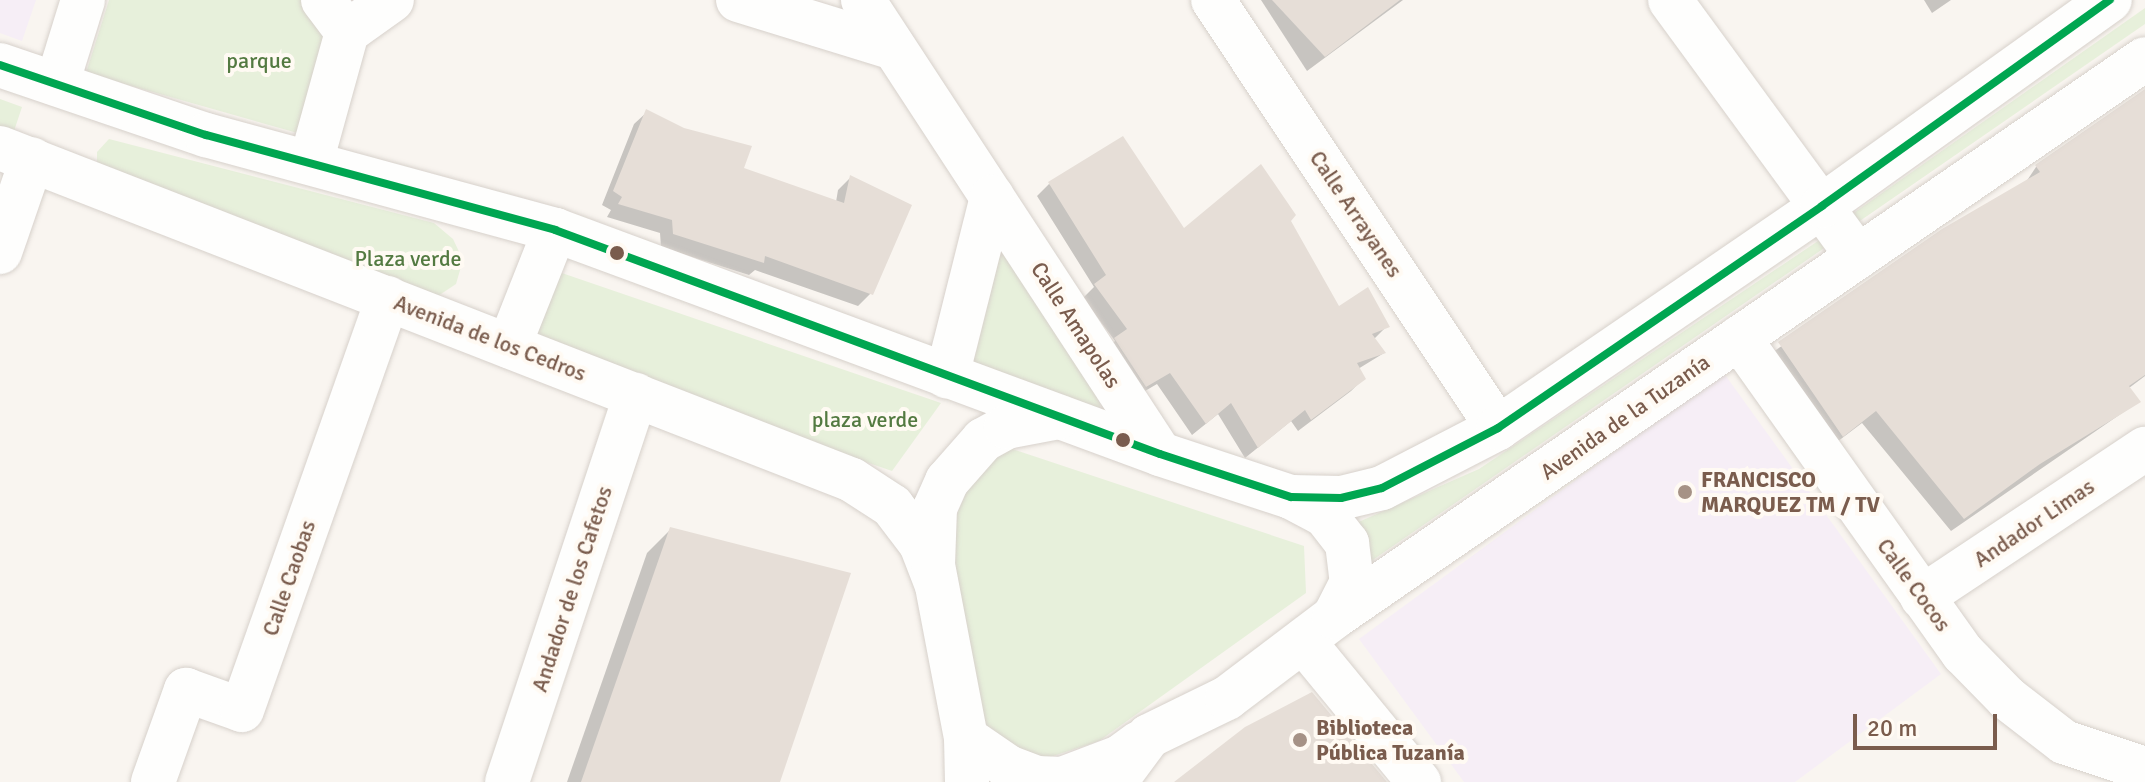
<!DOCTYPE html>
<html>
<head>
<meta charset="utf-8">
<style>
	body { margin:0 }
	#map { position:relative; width:2145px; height:782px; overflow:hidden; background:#f9f5f0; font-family:Signika,sans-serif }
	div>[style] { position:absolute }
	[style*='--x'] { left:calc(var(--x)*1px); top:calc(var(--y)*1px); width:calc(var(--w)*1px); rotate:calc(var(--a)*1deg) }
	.education>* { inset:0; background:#f6eef6 }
	.green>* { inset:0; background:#e7f0db }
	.shadow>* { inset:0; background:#0003 }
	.building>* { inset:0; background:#e6ded7 }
	.roads { filter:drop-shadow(0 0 2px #d7d1cb) drop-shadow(0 0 2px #d7d1cb) }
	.pedestrian>* { height:44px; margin:-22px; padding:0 22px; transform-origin:22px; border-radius:22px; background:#fefefd }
	.minor>* { height:44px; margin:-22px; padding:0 22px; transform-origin:22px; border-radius:22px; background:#fefefd }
	.tertiary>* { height:44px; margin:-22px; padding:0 22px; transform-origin:22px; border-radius:22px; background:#fefefd }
	.bus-1>* { height:8px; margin:-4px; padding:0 4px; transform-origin:4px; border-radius:4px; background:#00a651 }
	.dots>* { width:22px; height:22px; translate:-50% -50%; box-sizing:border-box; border:4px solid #fffaf3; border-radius:50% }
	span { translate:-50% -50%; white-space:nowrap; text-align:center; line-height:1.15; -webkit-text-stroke:8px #fffaf3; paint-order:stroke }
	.park-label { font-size:22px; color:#537a41 }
	.street-label { font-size:22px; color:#7a5c4d }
	.poi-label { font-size:22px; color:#7a5c4d; font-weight:700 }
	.left { translate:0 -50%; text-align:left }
	.scale { position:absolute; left:1853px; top:714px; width:144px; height:36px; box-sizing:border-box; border:4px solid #7a5c4d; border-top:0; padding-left:10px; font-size:24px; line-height:28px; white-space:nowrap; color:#7a5c4d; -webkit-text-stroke:6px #fffaf3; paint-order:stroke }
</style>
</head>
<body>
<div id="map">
	<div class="education">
		<div style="clip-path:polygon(0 0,36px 0,22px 41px,0 33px)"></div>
		<div style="clip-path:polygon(1723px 372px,1941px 674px,1795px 782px,1464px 782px,1359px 639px)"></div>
	</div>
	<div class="green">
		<div style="clip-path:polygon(109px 0,310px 0,330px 27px,301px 134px,86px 73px)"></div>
		<div style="clip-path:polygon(2145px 8px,2145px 24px,1854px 225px,1848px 217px)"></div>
		<div style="clip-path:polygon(0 99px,22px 107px,11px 140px,0 136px)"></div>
		<div style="clip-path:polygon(109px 139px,434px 223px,453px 239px,463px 260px,456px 284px,432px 300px,97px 165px,97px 152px)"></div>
		<div style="clip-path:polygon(998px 223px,1104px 386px,1099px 410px,966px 364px)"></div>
		<div style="clip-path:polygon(1824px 237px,1830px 244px,1367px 564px,1354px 524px,1479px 469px)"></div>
		<div style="clip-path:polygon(556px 271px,941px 403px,892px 471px,523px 343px)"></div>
		<div style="clip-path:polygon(1003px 446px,1304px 546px,1306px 593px,1099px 741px,1032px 763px,986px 732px,953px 575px,957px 514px,973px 476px)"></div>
	</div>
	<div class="shadow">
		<div style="clip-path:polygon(1261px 0,1403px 0,1307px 71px)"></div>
		<div style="clip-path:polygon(1924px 0,1951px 0,1932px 13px)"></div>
		<div style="clip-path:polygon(2145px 92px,2145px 376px,2129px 388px,2138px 402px,1951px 531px,1862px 423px,1829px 448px,1767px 356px,2026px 182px,2036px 167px)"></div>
		<div style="clip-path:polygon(647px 112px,741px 170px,836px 202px,838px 190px,851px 177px,871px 293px,858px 306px,755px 270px,749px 275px,661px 247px,660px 233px,607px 217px,611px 210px,602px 205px,634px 124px)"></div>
		<div style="clip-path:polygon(1049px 184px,1184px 231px,1288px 221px,1338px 309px,1387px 326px,1374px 339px,1384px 353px,1358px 369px,1364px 378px,1351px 391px,1298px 431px,1291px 421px,1245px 458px,1218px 414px,1192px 435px,1157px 384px,1133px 398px,1103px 352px,1115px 341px,1083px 298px,1094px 287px,1037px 196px)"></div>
		<div style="clip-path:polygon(671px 529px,778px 782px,567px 782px,647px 553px)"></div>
	</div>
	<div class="building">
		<div style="clip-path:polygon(1272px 0,1400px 0,1325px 57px)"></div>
		<div style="clip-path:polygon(2145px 89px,2145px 375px,2129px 386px,2141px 402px,2040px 464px,1964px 519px,1876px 411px,1843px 437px,1778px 342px,1942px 229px,2040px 172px,2035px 165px)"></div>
		<div style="clip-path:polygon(646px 109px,684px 128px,752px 146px,744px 168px,844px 203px,850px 175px,912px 205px,873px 295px,765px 256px,764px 263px,673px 234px,672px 220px,618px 204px,622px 197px,613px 191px)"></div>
		<div style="clip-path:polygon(1123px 136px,1184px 228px,1261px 164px,1296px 215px,1291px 221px,1339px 306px,1368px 287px,1390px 327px,1372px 334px,1386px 353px,1357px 363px,1366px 379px,1311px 420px,1305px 410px,1258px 448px,1231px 403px,1206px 424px,1170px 373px,1146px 387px,1114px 338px,1127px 329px,1094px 284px,1106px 275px,1048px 182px)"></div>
		<div style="clip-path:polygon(670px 527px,851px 573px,780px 782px,581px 782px)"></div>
		<div style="clip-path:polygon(1312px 692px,1387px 782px,1174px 782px,1245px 727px)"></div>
	</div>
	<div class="roads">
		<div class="pedestrian">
			<div style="--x:323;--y:0;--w:40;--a:53"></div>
			<div style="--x:992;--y:197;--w:307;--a:56.8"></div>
			<div style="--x:1922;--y:597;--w:268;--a:-33.6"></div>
			<div style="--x:1303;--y:641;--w:183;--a:50.6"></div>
			<div style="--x:2064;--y:742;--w:85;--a:18.4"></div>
			<div style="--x:153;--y:782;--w:98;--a:-70.3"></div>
			<div style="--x:186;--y:690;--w:59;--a:19.7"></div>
			<div style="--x:242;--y:710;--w:437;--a:-70.5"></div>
		</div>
		<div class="minor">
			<div style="--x:738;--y:0;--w:163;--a:17.1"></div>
			<div style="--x:863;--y:0;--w:235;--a:56.8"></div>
			<div style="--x:992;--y:197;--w:185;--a:104.1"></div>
			<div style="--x:1213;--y:0;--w:514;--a:56.34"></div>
			<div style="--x:1670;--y:0;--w:318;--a:53.8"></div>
			<div style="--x:57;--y:84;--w:88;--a:-72.8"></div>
			<div style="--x:311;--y:162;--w:135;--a:-74.5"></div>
			<div style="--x:347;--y:32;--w:55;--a:-35.4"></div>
			<div style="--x:0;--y:252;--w:98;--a:-71"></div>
			<div style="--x:1739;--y:338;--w:387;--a:54.6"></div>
			<div style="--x:1963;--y:653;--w:63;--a:45.6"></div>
			<div style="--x:2007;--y:698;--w:72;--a:37.7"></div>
			<div style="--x:507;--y:782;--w:408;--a:-71.6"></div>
		</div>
		<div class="tertiary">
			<div style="--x:0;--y:65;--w:218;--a:18.8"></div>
			<div style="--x:206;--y:135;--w:362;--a:15.2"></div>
			<div style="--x:555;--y:230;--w:645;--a:20.32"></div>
			<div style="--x:1160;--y:454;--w:138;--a:18.2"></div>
			<div style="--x:1291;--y:497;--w:50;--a:1.1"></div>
			<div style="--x:1341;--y:498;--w:42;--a:-13.7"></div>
			<div style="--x:1382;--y:488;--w:131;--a:-27.3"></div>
			<div style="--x:1498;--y:428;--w:393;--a:-34.4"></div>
			<div style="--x:1822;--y:206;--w:354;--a:-35.6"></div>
			<div style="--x:0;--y:148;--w:914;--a:21.29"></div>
			<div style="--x:852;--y:480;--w:48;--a:33"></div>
			<div style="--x:892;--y:506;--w:48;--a:52.7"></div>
			<div style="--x:921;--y:544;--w:42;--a:69"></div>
			<div style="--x:509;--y:346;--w:125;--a:-68.4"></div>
			<div style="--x:1291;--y:497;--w:38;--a:28"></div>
			<div style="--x:1325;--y:515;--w:36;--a:52"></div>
			<div style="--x:1347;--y:543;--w:39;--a:83"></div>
			<div style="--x:1352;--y:582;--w:39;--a:117"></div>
			<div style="--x:966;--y:738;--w:51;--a:34.6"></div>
			<div style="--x:1008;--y:767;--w:31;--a:21"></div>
			<div style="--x:1037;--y:778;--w:25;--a:2"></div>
			<div style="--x:1062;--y:779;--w:62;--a:-20.8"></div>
			<div style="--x:1120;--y:757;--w:24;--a:-36"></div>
			<div style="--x:967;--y:782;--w:44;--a:-91.3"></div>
			<div style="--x:966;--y:738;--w:176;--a:-100.8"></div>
			<div style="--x:933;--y:565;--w:57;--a:-88"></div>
			<div style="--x:935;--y:508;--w:30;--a:-66"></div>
			<div style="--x:947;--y:481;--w:55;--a:-48.7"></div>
			<div style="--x:983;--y:440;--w:26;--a:-29"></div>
			<div style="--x:1006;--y:427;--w:54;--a:-10.7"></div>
			<div style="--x:1115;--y:782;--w:57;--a:-53.5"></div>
			<div style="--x:1149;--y:736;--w:87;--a:-26"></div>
			<div style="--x:1227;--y:698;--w:134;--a:-37.1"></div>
			<div style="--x:1334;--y:617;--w:984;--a:-34.53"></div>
		</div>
	</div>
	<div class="bus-1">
		<div style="--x:0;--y:65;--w:218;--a:18.8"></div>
		<div style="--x:206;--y:135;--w:362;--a:15.2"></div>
		<div style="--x:555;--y:230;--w:645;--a:20.32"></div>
		<div style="--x:1160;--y:454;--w:138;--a:18.2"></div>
		<div style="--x:1291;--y:497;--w:50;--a:1.1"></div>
		<div style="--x:1341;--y:498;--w:42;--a:-13.7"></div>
		<div style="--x:1382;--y:488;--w:131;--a:-27.3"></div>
		<div style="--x:1498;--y:428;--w:393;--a:-34.4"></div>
		<div style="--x:1822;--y:206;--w:354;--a:-35.6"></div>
	</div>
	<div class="dots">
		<div style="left:617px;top:253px;background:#7a5c4d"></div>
		<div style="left:1123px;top:440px;background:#7a5c4d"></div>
		<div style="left:1685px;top:492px;background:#a69286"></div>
		<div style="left:1300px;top:740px;background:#a69286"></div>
	</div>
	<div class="park-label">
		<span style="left:259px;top:61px">parque</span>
		<span style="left:408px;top:259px">Plaza verde</span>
		<span style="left:865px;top:420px">plaza verde</span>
	</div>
	<div class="street-label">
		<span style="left:1356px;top:214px;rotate:56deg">Calle Arrayanes</span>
		<span style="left:1076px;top:325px;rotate:57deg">Calle Amapolas</span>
		<span style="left:490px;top:338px;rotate:21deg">Avenida de los Cedros</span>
		<span style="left:1625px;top:417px;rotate:-35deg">Avenida de la Tuzanía</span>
		<span style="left:2034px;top:523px;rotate:-34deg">Andador Limas</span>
		<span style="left:289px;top:578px;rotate:-71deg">Calle Caobas</span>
		<span style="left:1914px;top:585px;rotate:54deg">Calle Cocos</span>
		<span style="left:572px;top:589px;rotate:-72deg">Andador de los Cafetos</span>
	</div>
	<div class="poi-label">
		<span class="left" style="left:1701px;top:492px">FRANCISCO<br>MARQUEZ TM / TV</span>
		<span class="left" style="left:1316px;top:740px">Biblioteca<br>Pública Tuzanía</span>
	</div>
	<div class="scale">20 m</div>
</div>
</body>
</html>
